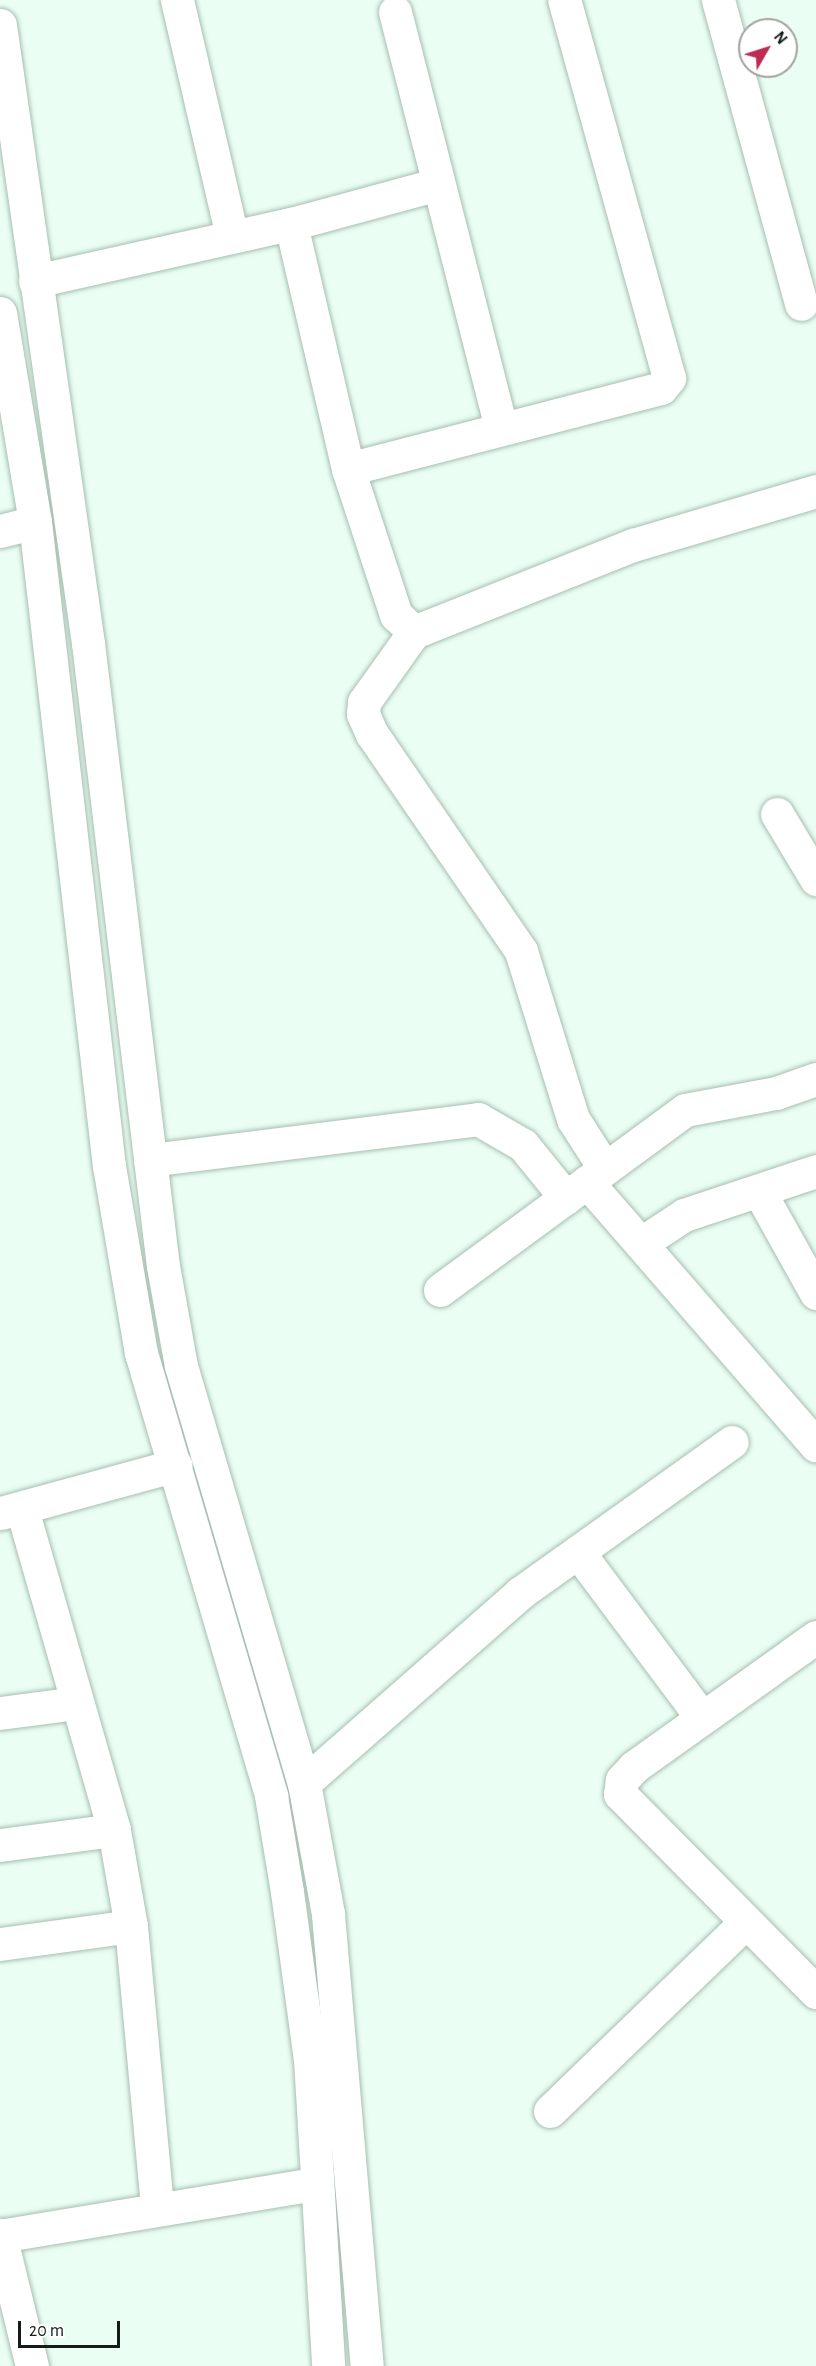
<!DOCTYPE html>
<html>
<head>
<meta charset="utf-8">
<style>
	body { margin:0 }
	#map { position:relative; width:816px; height:2366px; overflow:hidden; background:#eafef3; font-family:"Alegreya Sans",sans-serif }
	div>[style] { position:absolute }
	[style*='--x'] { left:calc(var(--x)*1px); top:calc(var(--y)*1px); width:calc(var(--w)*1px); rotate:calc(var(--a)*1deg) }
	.roads { filter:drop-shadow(0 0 2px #a6beb0) drop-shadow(0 0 2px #a6beb0) }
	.minor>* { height:33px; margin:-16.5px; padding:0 16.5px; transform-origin:16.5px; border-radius:16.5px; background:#fff }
	.secondary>* { height:33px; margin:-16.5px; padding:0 16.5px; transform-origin:16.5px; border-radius:16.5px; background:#fff }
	span { translate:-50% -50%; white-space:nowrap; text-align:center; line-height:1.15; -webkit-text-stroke:4.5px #fff; paint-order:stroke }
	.north { position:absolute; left:738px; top:18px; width:60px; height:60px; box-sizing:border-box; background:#fff; border:2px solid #a1a4a2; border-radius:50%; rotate:51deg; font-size:16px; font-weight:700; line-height:24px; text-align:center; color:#131c17 }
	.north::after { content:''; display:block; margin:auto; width:21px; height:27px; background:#bd2d53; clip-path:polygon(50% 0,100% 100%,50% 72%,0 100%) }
	.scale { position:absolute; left:18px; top:2321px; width:102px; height:27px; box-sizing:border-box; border:3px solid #131c17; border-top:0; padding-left:8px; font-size:18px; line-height:21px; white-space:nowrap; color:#131c17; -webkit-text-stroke:4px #fff; paint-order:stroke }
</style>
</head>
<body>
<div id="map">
	<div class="roads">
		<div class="minor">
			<div style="--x:177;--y:0;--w:243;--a:76.9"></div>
			<div style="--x:718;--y:0;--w:315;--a:74.7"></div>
			<div style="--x:395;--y:12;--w:430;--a:75.7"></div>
			<div style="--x:291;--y:224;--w:252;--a:76.9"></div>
			<div style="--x:348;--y:469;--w:154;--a:71.8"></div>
			<div style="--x:396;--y:615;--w:25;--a:43"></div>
			<div style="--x:414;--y:632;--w:236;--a:-21.7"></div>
			<div style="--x:633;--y:545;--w:191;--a:-16.4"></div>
			<div style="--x:35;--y:281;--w:262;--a:-12.6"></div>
			<div style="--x:291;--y:224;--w:149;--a:-15.2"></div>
			<div style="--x:348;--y:469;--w:323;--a:-14.5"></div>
			<div style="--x:661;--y:388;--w:13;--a:-51"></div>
			<div style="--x:669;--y:378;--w:392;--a:-105.5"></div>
			<div style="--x:0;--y:531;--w:36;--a:-14"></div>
			<div style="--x:414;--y:632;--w:86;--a:125.5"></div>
			<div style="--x:364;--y:702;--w:12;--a:95"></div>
			<div style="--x:363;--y:714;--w:22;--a:66"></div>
			<div style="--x:372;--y:734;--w:263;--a:55.5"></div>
			<div style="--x:521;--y:951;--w:176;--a:72.8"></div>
			<div style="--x:573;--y:1119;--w:59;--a:57.4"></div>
			<div style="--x:777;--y:814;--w:76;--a:59"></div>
			<div style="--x:150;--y:1160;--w:331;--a:-7.1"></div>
			<div style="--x:478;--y:1119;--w:52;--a:30"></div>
			<div style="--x:523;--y:1145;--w:68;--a:50.9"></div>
			<div style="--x:587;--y:1182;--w:349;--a:49"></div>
			<div style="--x:759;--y:1191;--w:117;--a:60.8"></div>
			<div style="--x:643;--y:1242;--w:49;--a:-33.4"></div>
			<div style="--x:684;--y:1215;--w:139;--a:-18.4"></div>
			<div style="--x:440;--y:1290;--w:304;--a:-36.3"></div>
			<div style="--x:685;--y:1110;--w:93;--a:-10.6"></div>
			<div style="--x:776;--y:1093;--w:42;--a:-19.3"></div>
			<div style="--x:22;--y:1509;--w:334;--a:74"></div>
			<div style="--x:114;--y:1830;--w:97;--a:80"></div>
			<div style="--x:131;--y:1926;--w:282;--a:84.7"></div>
			<div style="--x:1;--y:1513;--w:181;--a:-15.3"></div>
			<div style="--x:578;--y:1552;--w:207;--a:53.2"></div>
			<div style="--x:816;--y:1637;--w:224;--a:144.5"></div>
			<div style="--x:634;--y:1767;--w:18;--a:133"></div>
			<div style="--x:622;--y:1780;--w:14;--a:98"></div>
			<div style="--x:620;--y:1794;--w:279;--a:45.3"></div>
			<div style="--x:0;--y:1713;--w:78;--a:-7.4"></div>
			<div style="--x:304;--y:1783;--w:288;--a:-41.3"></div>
			<div style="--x:520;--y:1593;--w:260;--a:-35.5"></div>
			<div style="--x:0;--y:1845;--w:115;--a:-7.5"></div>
			<div style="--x:0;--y:1944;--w:132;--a:-7.8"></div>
			<div style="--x:550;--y:2111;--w:272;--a:-44"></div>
			<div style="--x:0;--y:2235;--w:135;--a:76.3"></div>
			<div style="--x:0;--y:2236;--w:318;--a:-9.4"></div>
		</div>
		<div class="secondary">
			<div style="--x:0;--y:25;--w:624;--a:81.9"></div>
			<div style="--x:88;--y:643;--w:627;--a:83.14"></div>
			<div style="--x:163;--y:1266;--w:102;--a:79.8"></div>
			<div style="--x:181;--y:1366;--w:435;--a:73.6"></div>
			<div style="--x:304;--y:1783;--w:133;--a:79.6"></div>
			<div style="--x:328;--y:1914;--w:454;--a:85.1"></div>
			<div style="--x:0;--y:313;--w:212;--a:80.5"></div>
			<div style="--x:35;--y:522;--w:648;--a:83.45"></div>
			<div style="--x:109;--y:1166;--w:190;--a:80.3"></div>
			<div style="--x:141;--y:1353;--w:462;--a:73.6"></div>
			<div style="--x:271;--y:1796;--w:97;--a:80.5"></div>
			<div style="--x:287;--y:1892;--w:169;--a:82.2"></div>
			<div style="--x:310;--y:2059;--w:308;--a:86.6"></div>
		</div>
	</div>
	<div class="north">N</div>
	<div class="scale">20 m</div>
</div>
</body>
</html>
